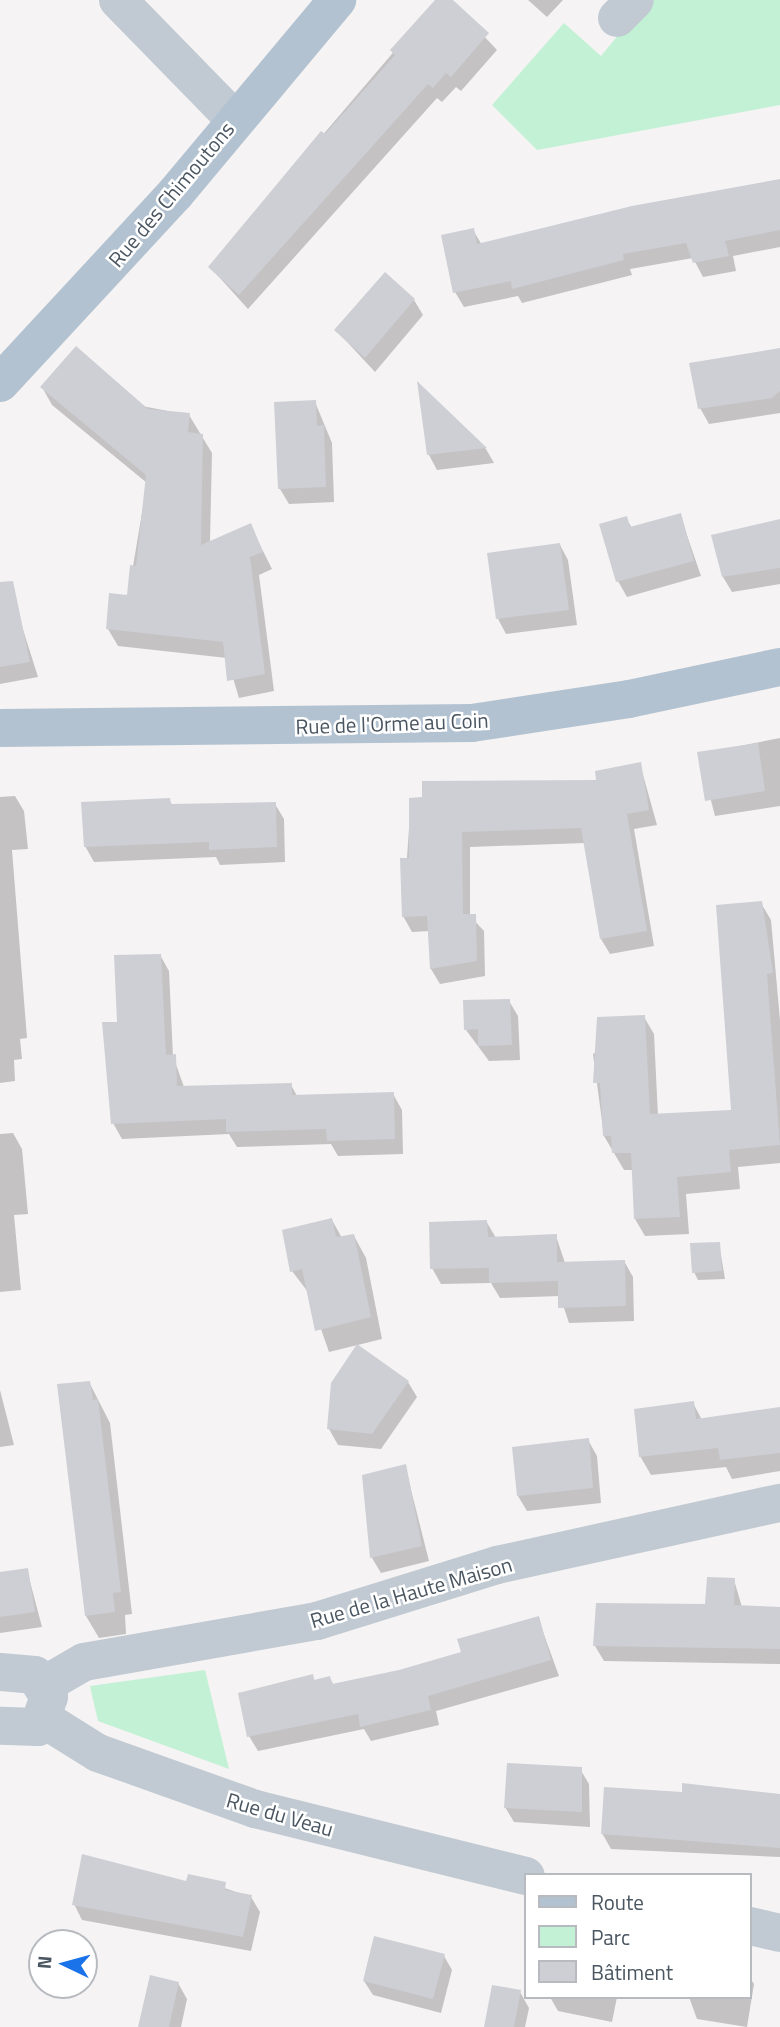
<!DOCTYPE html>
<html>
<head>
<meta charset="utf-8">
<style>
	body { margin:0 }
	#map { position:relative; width:780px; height:2027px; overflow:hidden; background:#f5f3f3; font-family:"Titillium Web",sans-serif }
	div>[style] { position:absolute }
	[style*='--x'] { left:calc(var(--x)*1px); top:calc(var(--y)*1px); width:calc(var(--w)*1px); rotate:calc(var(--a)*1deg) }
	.green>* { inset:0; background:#c3f1d5 }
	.shadow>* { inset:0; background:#0003 }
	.building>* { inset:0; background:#cdcfd5 }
	.minor>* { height:38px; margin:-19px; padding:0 19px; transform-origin:19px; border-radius:19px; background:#c1cad2 }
	.major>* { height:38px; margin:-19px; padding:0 19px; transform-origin:19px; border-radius:19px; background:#b3c2d1 }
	span { translate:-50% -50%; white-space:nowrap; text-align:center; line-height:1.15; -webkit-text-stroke:5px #fff; paint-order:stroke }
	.street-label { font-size:21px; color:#4a5661 }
	.legend { position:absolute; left:524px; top:1873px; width:228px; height:126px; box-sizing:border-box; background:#fff; border:2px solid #b7bbc0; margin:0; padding:9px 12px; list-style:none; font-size:21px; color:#4a5661 }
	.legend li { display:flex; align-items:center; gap:14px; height:35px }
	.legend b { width:35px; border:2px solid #b7bbc0 }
	.north { position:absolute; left:28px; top:1929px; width:70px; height:70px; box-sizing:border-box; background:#fff; border:2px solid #b7bbc0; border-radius:50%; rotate:275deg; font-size:19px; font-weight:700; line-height:28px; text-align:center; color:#4a5661 }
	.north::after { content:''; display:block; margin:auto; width:24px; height:32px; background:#1a73e8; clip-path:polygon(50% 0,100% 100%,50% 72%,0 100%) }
</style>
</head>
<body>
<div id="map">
	<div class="green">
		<div style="clip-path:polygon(647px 0,780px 0,780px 105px,537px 150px,492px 105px,564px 23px,601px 56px)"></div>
		<div style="clip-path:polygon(205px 1670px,229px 1769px,98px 1721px,90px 1686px)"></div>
	</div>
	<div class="shadow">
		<div style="clip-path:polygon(438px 0,450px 0,497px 50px,461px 91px,456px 87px,442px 102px,437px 98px,248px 309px,210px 267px)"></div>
		<div style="clip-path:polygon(528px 0,563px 0,547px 17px)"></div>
		<div style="clip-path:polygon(780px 181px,780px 247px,733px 256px,736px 271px,703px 277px,693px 258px,630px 269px,632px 275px,522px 303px,518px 296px,464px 307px,455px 292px,473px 230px,482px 245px)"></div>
		<div style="clip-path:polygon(414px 300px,423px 315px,375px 372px,336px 330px)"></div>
		<div style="clip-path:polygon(780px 352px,780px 413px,709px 424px,700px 408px)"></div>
		<div style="clip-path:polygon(419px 385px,486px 449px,494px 463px,437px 470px,429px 455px)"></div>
		<div style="clip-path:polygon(42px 387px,189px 415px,212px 453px,210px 542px,250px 525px,272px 569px,259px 575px,274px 691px,239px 698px,227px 658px,118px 646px,108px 629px,128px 596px,147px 483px,52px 405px)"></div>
		<div style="clip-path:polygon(315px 402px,332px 443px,334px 502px,289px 504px,280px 489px)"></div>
		<div style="clip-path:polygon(680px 515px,701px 576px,627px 597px,618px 581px,626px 518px,632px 528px)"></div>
		<div style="clip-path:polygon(780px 521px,780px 584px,732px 592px,723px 577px)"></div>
		<div style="clip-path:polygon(560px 545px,568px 560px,577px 625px,506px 634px,498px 619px)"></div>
		<div style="clip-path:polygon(0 615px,20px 620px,38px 677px,0 684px)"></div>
		<div style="clip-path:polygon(780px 738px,780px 806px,715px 816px,699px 754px)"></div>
		<div style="clip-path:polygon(640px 764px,657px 825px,634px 829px,654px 946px,610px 954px,601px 939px,585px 843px,470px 847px,470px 916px,484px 931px,485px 976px,440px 984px,431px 969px,430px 931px,412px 932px,403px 916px,411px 799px,598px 782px)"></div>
		<div style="clip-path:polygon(15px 796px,24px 811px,28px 849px,12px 850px,27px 1038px,20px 1039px,22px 1059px,14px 1060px,15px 1081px,0 1083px,0 797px)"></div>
		<div style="clip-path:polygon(169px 800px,173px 806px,275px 804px,284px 819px,285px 862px,220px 865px,216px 857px,94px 862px,85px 846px)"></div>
		<div style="clip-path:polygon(761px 903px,771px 920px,780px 1020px,780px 1163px,738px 1167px,740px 1189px,686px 1194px,689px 1234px,645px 1236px,635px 1219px,633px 1170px,624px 1170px,604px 1136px,593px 1054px,644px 1017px,654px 1034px,658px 1116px,733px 1112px)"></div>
		<div style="clip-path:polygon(160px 955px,169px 971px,173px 1056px,184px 1087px,291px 1085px,297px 1096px,393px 1094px,402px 1110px,403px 1154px,338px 1156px,331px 1144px,237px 1147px,229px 1134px,122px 1139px,113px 1123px,118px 1024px)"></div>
		<div style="clip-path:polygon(509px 1001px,518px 1016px,520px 1060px,489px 1061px,466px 1030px)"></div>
		<div style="clip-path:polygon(13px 1133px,22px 1149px,28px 1214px,14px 1215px,21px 1290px,0 1292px,0 1134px)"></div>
		<div style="clip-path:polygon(332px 1220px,342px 1238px,354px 1236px,366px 1258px,382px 1339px,329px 1352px,308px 1292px,292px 1271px)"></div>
		<div style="clip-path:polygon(486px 1221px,496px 1238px,556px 1236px,565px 1263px,624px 1261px,633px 1277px,634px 1321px,569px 1323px,560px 1296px,500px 1298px,491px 1283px,441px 1284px,432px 1268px)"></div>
		<div style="clip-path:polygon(719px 1243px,725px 1279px,698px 1280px,694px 1272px)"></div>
		<div style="clip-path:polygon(89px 1382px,110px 1423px,132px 1614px,125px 1615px,126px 1634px,99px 1638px,86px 1616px)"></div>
		<div style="clip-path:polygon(408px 1382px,417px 1397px,381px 1449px,338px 1445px,329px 1429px)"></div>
		<div style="clip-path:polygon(0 1390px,14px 1445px,0 1447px)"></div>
		<div style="clip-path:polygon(693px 1403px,702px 1420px,780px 1409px,780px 1471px,732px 1479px,726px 1467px,651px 1475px,640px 1456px)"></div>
		<div style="clip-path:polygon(588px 1440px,597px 1456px,601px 1503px,527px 1511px,518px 1496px)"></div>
		<div style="clip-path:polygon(405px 1466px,429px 1561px,381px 1573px,372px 1558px)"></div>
		<div style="clip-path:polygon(27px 1570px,42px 1627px,0 1633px,0 1574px)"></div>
		<div style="clip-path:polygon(734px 1580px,742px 1607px,780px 1609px,780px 1664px,604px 1661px,595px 1646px,707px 1606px)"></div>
		<div style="clip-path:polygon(538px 1618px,559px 1676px,436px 1711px,439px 1725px,371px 1741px,364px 1729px,258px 1751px,249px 1736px,312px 1676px,315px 1681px,330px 1678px,334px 1686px,399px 1672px,463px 1653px)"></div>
		<div style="clip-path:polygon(580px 1769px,589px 1784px,590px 1827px,514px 1822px,505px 1807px)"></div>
		<div style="clip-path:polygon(684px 1785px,780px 1796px,780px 1857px,611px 1849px,602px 1833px,683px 1794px)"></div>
		<div style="clip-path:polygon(189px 1876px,251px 1897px,260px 1912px,251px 1951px,82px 1920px,74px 1904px,188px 1884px)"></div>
		<div style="clip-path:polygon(444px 1956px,452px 1970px,441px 2013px,373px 1995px,364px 1981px)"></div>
		<div style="clip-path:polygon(750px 1978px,754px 1984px,747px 2027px,697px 2019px,689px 1997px,750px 1997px)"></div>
		<div style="clip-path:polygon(178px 1983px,187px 1999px,181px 2027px,140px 2027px)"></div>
		<div style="clip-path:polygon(520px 1992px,529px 2008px,525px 2027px,486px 2027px)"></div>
		<div style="clip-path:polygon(550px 1997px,617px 1997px,612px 2022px,558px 2011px)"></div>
	</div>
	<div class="building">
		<div style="clip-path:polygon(435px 0,453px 0,489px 33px,451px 77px,446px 73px,433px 88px,428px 84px,239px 295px,208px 267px,321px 131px,325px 134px,395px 55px,390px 50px)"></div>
		<div style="clip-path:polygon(780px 179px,780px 230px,725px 241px,729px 256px,693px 263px,686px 243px,623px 254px,624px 260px,512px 289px,511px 281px,453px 293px,441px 235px,474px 228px,477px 244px,632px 206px)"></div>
		<div style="clip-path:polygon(385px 272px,415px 299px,365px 358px,334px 330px)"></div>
		<div style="clip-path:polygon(76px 346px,148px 409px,190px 413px,188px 432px,203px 434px,201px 545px,251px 523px,263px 552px,250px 557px,265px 674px,227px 681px,223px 642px,106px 629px,109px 593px,127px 595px,130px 565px,136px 566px,146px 475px,40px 387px)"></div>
		<div style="clip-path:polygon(780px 348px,780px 391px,772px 398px,698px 409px,689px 363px)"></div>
		<div style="clip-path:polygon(417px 381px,487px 448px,427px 455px)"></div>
		<div style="clip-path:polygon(316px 400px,317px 426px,324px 425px,326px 487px,278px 489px,274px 402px)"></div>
		<div style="clip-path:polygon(681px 513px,694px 561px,616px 582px,599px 524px,627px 516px,630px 527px)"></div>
		<div style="clip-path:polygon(780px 519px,780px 568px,722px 577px,711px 535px)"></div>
		<div style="clip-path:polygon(560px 543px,569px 610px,496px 619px,487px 553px)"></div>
		<div style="clip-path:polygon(13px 581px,30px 662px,0 667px,0 582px)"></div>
		<div style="clip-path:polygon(758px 743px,765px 791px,705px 801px,697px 752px)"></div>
		<div style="clip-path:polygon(641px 762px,649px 810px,627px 814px,647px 931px,600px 939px,581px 828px,462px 832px,463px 914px,476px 914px,477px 961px,430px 969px,427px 916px,402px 917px,400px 858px,409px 858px,409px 798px,422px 797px,422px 781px,596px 780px,595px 771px)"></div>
		<div style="clip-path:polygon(170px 798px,171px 804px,276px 802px,277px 847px,209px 850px,209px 842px,84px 847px,81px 802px)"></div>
		<div style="clip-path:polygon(762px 901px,773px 973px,767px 974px,780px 1145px,729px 1150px,731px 1172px,677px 1177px,680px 1217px,634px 1219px,631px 1153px,612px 1153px,611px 1136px,603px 1136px,600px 1083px,593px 1083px,597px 1017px,645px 1015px,650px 1114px,731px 1110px,716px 905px)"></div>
		<div style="clip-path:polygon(161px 954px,166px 1055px,176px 1054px,177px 1086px,292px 1083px,292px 1095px,394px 1092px,395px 1139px,327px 1141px,326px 1129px,226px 1132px,226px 1119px,111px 1124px,102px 1022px,117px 1022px,114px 955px)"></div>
		<div style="clip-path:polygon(510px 999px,512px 1045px,478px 1046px,478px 1029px,464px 1030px,463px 1000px)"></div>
		<div style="clip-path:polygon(332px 1218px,336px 1237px,354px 1234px,371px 1317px,315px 1331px,302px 1269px,290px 1272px,282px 1230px)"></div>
		<div style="clip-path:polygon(487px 1220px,488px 1237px,557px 1234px,557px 1262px,625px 1260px,626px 1306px,558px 1308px,558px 1281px,489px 1283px,489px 1268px,430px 1269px,429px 1222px)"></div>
		<div style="clip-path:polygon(720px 1242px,722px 1271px,692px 1273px,690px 1243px)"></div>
		<div style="clip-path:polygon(357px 1344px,409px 1381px,372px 1434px,327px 1429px,331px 1383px)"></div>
		<div style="clip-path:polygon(90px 1381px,93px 1400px,98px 1399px,121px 1592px,113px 1593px,115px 1612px,85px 1616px,57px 1384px)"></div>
		<div style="clip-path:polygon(694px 1401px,696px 1419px,780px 1407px,780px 1453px,720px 1460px,718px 1448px,639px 1457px,634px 1409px)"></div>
		<div style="clip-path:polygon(589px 1438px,593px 1488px,517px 1496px,512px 1447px)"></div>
		<div style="clip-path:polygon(406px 1464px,422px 1546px,370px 1558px,362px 1475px)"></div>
		<div style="clip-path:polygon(28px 1568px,35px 1612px,0 1617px,0 1572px)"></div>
		<div style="clip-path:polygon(707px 1577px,735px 1578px,734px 1605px,780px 1607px,780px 1649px,593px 1646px,596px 1603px,705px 1604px)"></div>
		<div style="clip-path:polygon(539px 1616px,551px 1660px,428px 1696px,431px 1710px,360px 1727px,358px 1714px,247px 1737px,238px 1693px,313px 1674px,314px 1680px,330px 1676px,332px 1684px,399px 1670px,461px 1652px,457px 1639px)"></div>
		<div style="clip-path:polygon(507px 1763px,582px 1767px,582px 1812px,504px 1808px)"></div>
		<div style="clip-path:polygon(682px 1783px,780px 1794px,780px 1848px,601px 1834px,604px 1787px,682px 1792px)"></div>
		<div style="clip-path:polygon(82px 1854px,186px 1881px,188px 1874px,226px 1882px,225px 1890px,252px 1895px,243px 1937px,72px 1905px)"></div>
		<div style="clip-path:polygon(374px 1936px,445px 1954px,433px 1999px,363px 1981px)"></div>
		<div style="clip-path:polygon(150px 1975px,179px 1982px,169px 2027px,138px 2027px)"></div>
		<div style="clip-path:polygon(492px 1985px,521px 1990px,514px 2027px,484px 2027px)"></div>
	</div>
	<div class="minor">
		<div style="--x:118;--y:0;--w:166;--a:45.7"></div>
		<div style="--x:617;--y:18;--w:25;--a:-45"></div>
		<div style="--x:0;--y:1672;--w:35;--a:5"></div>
		<div style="--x:35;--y:1675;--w:26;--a:58"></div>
		<div style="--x:49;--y:1697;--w:32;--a:110"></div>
		<div style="--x:38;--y:1727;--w:38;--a:-178"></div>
		<div style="--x:44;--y:1685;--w:46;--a:-29.9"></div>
		<div style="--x:84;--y:1662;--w:237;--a:-10"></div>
		<div style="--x:317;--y:1621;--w:189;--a:-17.3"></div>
		<div style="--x:497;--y:1565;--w:290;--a:-12.4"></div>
		<div style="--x:45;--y:1720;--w:62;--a:31.9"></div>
		<div style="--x:98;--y:1753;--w:167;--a:19.6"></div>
		<div style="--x:255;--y:1809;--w:279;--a:13.9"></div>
		<div style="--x:750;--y:1926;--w:31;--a:13"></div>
	</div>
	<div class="major">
		<div style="--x:0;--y:383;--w:258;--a:-47.2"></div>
		<div style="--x:175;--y:194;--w:253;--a:-50.1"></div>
		<div style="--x:0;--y:728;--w:472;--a:-0.6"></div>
		<div style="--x:472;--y:723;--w:159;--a:-8.7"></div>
		<div style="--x:629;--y:699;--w:154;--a:-12"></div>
	</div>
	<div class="street-label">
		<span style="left:171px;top:194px;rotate:-50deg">Rue des Chimoutons</span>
		<span style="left:392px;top:723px;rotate:-2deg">Rue de l'Orme au Coin</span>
		<span style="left:411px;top:1592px;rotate:-16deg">Rue de la Haute Maison</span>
		<span style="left:280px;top:1814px;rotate:16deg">Rue du Veau</span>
	</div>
	<ul class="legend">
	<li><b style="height:9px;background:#b3c2d1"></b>Route</li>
	<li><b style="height:19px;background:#c3f1d5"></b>Parc</li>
	<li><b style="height:19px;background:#cdcfd5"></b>Bâtiment</li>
	</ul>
	<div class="north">N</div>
</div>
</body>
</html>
